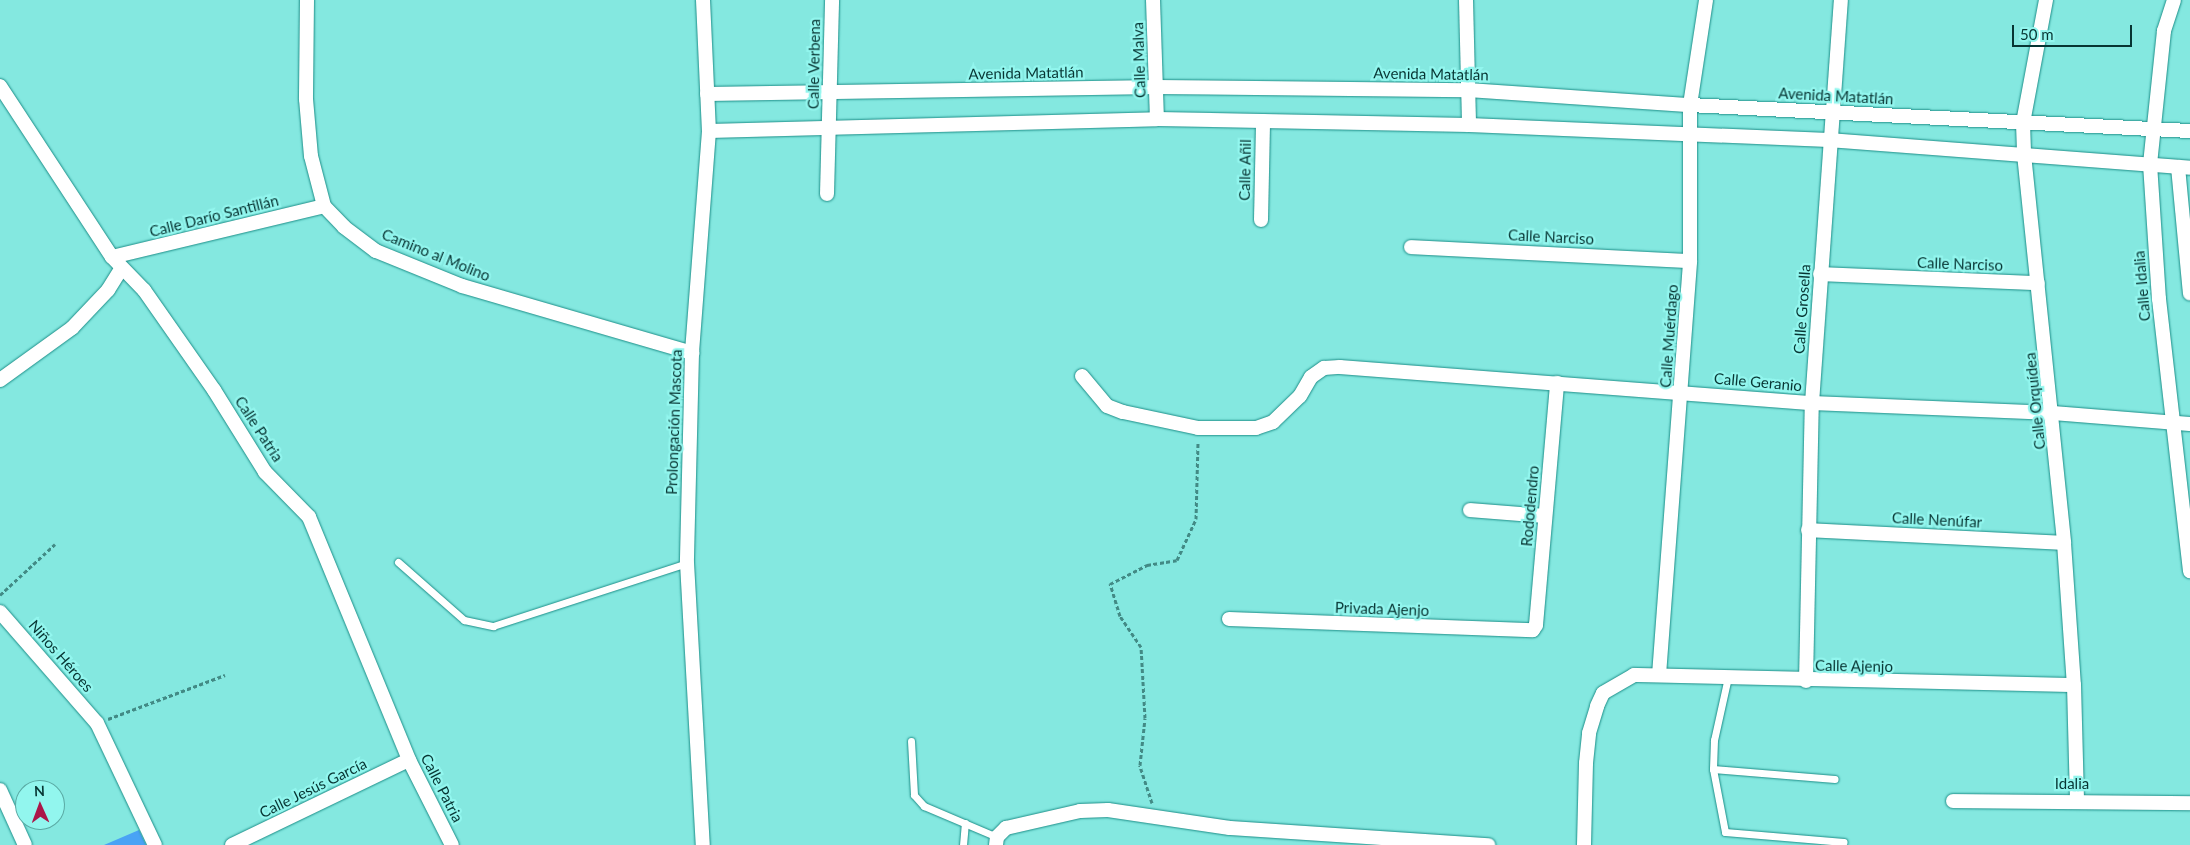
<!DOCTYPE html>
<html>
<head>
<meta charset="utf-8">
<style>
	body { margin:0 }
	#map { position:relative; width:2190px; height:845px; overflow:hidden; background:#84e8e0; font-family:Lato,sans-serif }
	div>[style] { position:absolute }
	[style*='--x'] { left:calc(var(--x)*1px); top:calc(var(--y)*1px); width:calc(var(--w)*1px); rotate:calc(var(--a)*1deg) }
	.building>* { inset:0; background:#49a3f5 }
	.path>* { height:3px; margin-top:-1.5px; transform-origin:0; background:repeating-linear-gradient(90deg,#428a85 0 4px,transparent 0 6.5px) }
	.roads { filter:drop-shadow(0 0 1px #1d8e88) drop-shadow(0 0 1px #1d8e88) }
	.lane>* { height:7px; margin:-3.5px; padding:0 3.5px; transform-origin:3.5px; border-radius:3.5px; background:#fff }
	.street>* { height:14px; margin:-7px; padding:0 7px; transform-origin:7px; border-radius:7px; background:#fff }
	span { translate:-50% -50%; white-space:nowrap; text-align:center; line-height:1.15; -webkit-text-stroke:4.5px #92f6ee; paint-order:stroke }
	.street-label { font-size:15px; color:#073533 }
	.north { position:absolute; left:15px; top:780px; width:50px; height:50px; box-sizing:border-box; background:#92f6ee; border:1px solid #5aa9a3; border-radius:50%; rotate:358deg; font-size:14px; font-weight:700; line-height:20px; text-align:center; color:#073533 }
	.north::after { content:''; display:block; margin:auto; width:18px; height:22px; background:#ab1749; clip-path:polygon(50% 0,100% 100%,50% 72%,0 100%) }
	.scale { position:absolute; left:2012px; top:25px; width:120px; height:22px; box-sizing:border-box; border:2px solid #073533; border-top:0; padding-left:6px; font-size:15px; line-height:18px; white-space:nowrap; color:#073533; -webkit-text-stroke:4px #92f6ee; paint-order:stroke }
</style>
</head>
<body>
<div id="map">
	<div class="building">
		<div style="clip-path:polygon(139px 830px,146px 845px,104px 845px)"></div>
	</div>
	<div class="path">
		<div style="--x:0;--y:595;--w:75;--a:-42.8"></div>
		<div style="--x:108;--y:719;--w:125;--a:-20.6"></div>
		<div style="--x:1152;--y:803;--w:40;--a:-108"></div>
		<div style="--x:1140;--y:765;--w:47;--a:-83.9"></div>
		<div style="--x:1145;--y:718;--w:71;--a:-93.2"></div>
		<div style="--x:1141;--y:647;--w:37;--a:-124"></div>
		<div style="--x:1120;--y:616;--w:34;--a:-107"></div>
		<div style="--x:1110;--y:584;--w:42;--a:-27.2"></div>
		<div style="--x:1147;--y:565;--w:30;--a:-9"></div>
		<div style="--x:1177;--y:560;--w:45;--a:-65.1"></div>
		<div style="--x:1196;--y:519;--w:77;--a:-88.5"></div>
	</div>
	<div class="roads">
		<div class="lane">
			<div style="--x:398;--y:562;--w:88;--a:41.3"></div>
			<div style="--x:464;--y:620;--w:30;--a:12"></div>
			<div style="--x:493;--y:626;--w:204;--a:-18"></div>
			<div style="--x:1728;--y:677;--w:65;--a:102.5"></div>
			<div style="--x:1714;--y:740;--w:29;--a:92"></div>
			<div style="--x:1713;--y:769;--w:64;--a:79.2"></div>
			<div style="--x:1725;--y:832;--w:119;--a:4.8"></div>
			<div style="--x:911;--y:741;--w:54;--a:86.8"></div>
			<div style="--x:914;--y:795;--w:15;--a:48"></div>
			<div style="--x:924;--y:806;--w:79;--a:23"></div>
			<div style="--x:1713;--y:769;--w:122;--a:4.7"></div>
			<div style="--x:963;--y:845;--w:22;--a:-85"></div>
		</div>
		<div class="street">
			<div style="--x:307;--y:0;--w:99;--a:90.6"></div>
			<div style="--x:306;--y:99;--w:57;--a:85"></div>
			<div style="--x:311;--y:156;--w:52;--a:75.4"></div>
			<div style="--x:324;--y:206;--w:29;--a:46"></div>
			<div style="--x:344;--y:227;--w:40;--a:37"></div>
			<div style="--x:376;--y:251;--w:93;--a:22.1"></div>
			<div style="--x:462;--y:286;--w:240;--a:16.2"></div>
			<div style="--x:703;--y:0;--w:131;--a:87.4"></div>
			<div style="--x:709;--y:131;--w:223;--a:94.4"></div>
			<div style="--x:692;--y:353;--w:210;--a:91.4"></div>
			<div style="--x:687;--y:563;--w:282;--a:86.8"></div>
			<div style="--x:1153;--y:0;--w:119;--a:88.1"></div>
			<div style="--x:1466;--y:0;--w:125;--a:88.6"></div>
			<div style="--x:2046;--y:0;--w:125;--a:100.6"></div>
			<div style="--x:2023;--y:123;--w:31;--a:88"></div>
			<div style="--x:2024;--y:154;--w:391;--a:84.1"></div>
			<div style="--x:2064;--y:543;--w:142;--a:86"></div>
			<div style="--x:2074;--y:685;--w:115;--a:88.5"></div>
			<div style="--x:2174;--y:0;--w:33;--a:108"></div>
			<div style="--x:2164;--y:31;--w:134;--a:96"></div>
			<div style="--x:2150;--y:164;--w:135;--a:86.2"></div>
			<div style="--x:2159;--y:299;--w:274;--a:83.5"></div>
			<div style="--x:0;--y:86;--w:204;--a:56.8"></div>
			<div style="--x:112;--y:257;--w:46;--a:45.9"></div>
			<div style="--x:144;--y:290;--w:122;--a:55"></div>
			<div style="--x:214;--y:390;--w:97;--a:58.1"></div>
			<div style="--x:265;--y:472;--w:63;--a:45.6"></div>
			<div style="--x:309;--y:517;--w:263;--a:67.6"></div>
			<div style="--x:409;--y:760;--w:95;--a:63.2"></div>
			<div style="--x:707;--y:94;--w:449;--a:-0.9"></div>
			<div style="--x:1156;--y:87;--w:312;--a:0.6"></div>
			<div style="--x:1468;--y:90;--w:223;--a:3.9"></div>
			<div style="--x:1690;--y:105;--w:501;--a:2.98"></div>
			<div style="--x:709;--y:131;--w:448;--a:-1.5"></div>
			<div style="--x:1157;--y:119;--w:312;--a:1.1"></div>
			<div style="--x:1469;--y:125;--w:360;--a:2.4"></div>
			<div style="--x:1829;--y:140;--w:362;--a:4.4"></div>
			<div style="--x:2178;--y:167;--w:127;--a:84.6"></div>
			<div style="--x:827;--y:194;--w:194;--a:-88.5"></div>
			<div style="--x:1261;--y:220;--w:99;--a:-88.8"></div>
			<div style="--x:1411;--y:247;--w:279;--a:2.9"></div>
			<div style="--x:112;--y:257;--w:218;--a:-13.5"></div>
			<div style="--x:1820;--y:274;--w:218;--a:2.4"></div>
			<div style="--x:1082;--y:376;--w:39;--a:50"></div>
			<div style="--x:1107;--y:406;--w:17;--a:21"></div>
			<div style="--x:1123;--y:412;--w:77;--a:12"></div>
			<div style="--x:1198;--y:428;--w:58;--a:0"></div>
			<div style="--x:1256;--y:428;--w:18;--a:-19"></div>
			<div style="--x:1273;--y:422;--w:37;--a:-44"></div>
			<div style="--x:1300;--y:396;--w:22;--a:-60"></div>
			<div style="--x:1311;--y:377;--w:16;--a:-35"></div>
			<div style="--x:1324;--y:368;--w:16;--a:-4"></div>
			<div style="--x:1340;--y:367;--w:473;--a:4.4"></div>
			<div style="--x:1812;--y:403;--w:241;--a:2.4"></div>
			<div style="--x:2053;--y:413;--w:137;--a:4.6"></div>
			<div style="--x:0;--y:380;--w:89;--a:-35.8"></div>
			<div style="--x:72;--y:328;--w:52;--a:-46.5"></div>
			<div style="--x:108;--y:290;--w:25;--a:-58"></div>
			<div style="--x:1470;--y:510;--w:75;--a:4.6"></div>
			<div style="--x:1808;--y:530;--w:256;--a:2.9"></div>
			<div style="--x:0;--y:612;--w:147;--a:48.9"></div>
			<div style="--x:97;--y:723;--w:135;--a:64.6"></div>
			<div style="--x:1229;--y:619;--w:304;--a:2.1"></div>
			<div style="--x:1533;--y:630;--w:6;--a:-59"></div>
			<div style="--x:1536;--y:625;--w:243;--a:-85"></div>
			<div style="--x:1659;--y:675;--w:415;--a:-85.7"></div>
			<div style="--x:1690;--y:261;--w:156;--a:-90"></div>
			<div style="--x:1690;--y:105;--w:106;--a:-81.3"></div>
			<div style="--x:1806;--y:681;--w:278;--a:-88.8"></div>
			<div style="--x:1812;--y:403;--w:404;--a:-85.9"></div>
			<div style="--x:0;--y:790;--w:60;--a:65.6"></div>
			<div style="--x:1953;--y:801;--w:237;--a:0.5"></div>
			<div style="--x:232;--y:845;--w:196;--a:-25.7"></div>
			<div style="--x:996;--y:845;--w:8;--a:-83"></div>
			<div style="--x:997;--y:837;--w:13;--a:-45"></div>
			<div style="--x:1006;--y:828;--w:76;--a:-12.9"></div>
			<div style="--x:1080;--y:811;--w:28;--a:-2"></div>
			<div style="--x:1108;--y:810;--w:123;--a:8.4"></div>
			<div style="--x:1230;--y:828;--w:259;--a:3.8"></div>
			<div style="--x:1584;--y:845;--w:82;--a:-88.6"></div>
			<div style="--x:1586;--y:763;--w:30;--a:-84"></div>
			<div style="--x:1589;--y:733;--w:28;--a:-73"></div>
			<div style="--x:1597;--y:706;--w:14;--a:-65"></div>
			<div style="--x:1603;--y:693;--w:36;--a:-30"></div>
			<div style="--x:1634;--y:675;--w:440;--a:1.3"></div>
		</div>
	</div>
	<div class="street-label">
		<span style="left:1139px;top:60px;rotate:-92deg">Calle Malva</span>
		<span style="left:814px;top:64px;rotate:-89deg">Calle Verbena</span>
		<span style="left:1026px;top:73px;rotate:-1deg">Avenida Matatlán</span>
		<span style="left:1431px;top:74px;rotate:1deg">Avenida Matatlán</span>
		<span style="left:1836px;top:96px;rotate:3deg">Avenida Matatlán</span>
		<span style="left:1245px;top:170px;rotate:-89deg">Calle Añil</span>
		<span style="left:214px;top:216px;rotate:-14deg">Calle Darío Santillán</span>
		<span style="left:1551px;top:237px;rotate:3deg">Calle Narciso</span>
		<span style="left:436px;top:255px;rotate:22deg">Camino al Molino</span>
		<span style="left:1960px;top:264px;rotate:2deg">Calle Narciso</span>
		<span style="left:2142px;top:286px;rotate:-95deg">Calle Idalia</span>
		<span style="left:1802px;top:309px;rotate:-86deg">Calle Grosella</span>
		<span style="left:1669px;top:336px;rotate:-86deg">Calle Muérdago</span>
		<span style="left:1758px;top:382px;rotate:5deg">Calle Geranio</span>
		<span style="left:2035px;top:401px;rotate:-96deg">Calle Orquídea</span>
		<span style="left:674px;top:422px;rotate:-88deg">Prolongación Mascota</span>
		<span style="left:259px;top:429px;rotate:57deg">Calle Patria</span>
		<span style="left:1530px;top:506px;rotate:-85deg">Rododendro</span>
		<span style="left:1937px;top:520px;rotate:3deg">Calle Nenúfar</span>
		<span style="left:1382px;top:609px;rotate:2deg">Privada Ajenjo</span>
		<span style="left:61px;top:656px;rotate:49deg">Niños Héroes</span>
		<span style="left:1854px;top:666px;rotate:1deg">Calle Ajenjo</span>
		<span style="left:2072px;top:784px">Idalia</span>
		<span style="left:313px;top:788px;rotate:-26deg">Calle Jesús García</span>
		<span style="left:442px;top:788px;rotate:63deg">Calle Patria</span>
	</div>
	<div class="north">N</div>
	<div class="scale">50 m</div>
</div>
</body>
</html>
